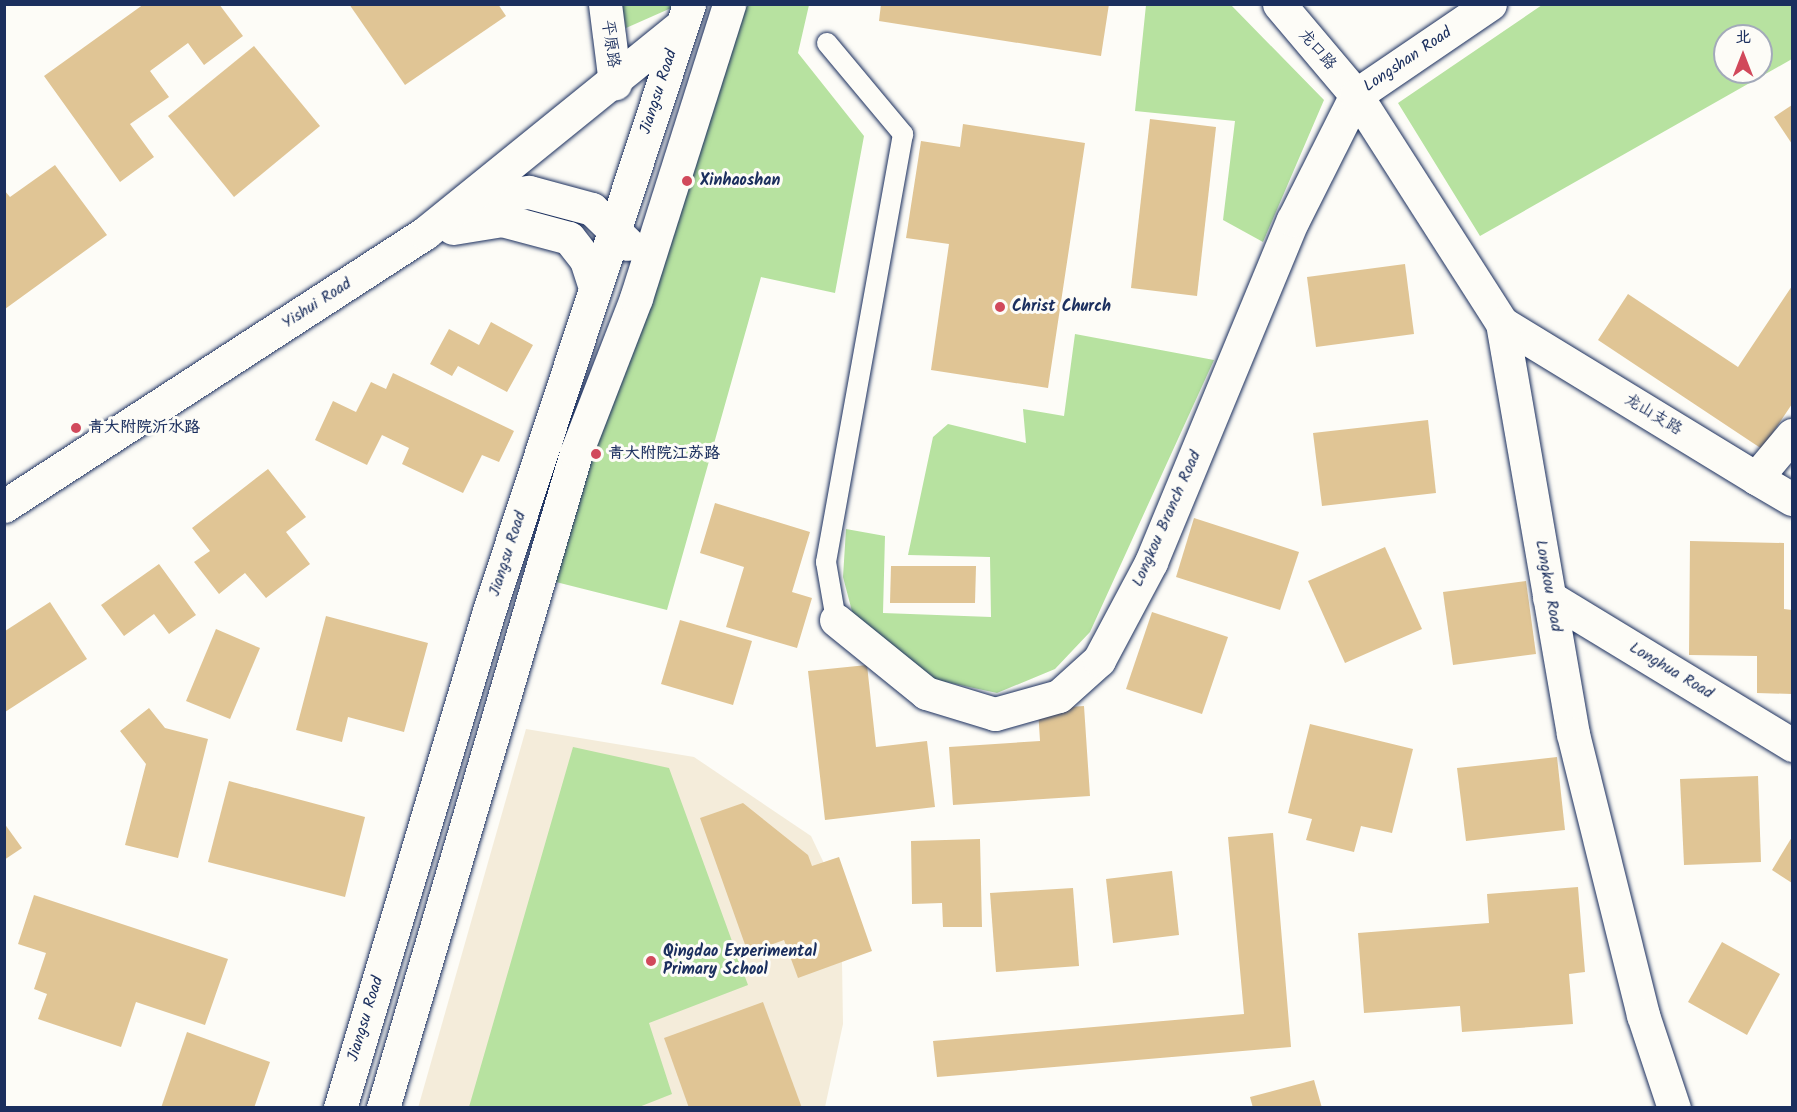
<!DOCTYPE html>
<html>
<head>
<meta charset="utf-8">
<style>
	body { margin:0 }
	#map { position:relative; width:1797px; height:1112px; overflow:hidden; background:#fdfcf7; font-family:Kalam,"LXGW WenKai TC",sans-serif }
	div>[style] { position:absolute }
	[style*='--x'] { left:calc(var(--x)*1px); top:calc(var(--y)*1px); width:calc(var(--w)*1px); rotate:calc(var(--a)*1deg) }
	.built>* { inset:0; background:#f4ecda }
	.green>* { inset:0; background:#b7e2a0 }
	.building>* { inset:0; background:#e0c595 }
	.roads { filter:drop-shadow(0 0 2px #1b2f5e) drop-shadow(0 0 2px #1b2f5e) }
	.lane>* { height:20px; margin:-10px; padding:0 10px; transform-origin:10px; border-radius:10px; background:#fdfcf7 }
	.street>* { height:33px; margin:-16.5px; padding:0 16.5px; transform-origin:16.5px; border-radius:16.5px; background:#fdfcf7 }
	.secondary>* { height:33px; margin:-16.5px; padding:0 16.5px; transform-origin:16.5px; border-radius:16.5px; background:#fdfcf7 }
	.dots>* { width:16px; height:16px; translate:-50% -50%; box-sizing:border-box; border:3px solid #fdfcf7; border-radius:50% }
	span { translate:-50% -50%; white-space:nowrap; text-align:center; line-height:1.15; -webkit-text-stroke:6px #fdfcf7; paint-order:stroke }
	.street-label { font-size:16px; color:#1b2f5e }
	.poi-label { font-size:16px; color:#1b2f5e; font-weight:700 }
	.left { translate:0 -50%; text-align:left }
	.frame { position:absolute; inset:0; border:6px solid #1b2f5e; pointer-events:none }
	.north { position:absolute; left:1713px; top:24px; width:60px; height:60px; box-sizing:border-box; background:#fdfcf7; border:2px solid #a3aaba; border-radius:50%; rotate:0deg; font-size:16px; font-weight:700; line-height:24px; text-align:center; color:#1b2f5e }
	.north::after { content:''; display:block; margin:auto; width:21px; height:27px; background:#d1495b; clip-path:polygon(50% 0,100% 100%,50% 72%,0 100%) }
</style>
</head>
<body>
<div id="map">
	<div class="built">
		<div style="clip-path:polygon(526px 729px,694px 757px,811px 836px,841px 899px,843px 1024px,825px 1107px,418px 1108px)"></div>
	</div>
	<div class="green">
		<div style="clip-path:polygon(622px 5px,678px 5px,626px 28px)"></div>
		<div style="clip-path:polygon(748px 5px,809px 5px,798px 53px,864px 136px,835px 293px,761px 277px,667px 610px,552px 581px,716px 42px)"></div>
		<div style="clip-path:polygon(1146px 5px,1231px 5px,1324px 100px,1263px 242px,1223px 220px,1235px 121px,1135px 111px)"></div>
		<div style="clip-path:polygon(evenodd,1542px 5px,1792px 5px,1792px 59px,1480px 236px,1398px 103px,1542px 5px,1725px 36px,1761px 36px,1761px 72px,1725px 72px,1725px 36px)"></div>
		<div style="clip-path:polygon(1075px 334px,1214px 360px,1090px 632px,1055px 669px,997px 693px,932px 679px,853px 615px,843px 577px,846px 529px,885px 536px,883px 613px,991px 617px,990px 557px,908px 555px,933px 437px,948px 424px,1026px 443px,1023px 409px,1064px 416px)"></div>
		<div style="clip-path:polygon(573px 747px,669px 768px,748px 985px,649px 1023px,672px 1094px,639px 1107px,469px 1107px)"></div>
	</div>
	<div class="building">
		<div style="clip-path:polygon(144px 4px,219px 4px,243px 36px,204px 65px,188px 43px,150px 71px,169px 97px,130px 124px,154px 157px,120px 182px,44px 76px)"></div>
		<div style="clip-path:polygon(349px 4px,498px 4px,506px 16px,405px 85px)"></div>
		<div style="clip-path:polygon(881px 4px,1109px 4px,1101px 56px,879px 21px)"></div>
		<div style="clip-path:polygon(254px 46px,320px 126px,234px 197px,168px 116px)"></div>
		<div style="clip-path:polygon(1792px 105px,1792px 144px,1774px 117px)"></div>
		<div style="clip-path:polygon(1150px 119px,1216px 127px,1197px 296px,1131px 288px)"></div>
		<div style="clip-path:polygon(963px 124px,1085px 143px,1048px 388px,931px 370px,949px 244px,906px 238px,921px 141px,960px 147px)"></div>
		<div style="clip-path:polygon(55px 165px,107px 235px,5px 309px,4px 190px,10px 197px)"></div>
		<div style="clip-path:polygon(1405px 264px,1414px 334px,1316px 347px,1307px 277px)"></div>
		<div style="clip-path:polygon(1792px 286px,1792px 404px,1762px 449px,1598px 340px,1628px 294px,1738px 367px)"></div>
		<div style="clip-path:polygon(491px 322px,533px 345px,507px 392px,458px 366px,452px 376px,430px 364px,449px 329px,479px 345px)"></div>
		<div style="clip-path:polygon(393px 373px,514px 431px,499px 462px,482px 455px,463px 493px,402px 464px,409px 448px,382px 435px,367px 465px,315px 440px,333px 401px,356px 412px,371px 382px,386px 389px)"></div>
		<div style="clip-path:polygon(1428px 420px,1436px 493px,1322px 506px,1313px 433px)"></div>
		<div style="clip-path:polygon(268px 469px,306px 517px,286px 532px,310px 564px,266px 598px,245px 573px,219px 594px,194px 562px,210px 551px,192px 528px)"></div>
		<div style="clip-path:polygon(715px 503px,810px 532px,792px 592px,812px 598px,797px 648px,726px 627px,744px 567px,700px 553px)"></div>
		<div style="clip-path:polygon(1194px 518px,1299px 552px,1280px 610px,1176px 577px)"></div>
		<div style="clip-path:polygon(1690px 541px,1784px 543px,1784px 609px,1792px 610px,1792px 694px,1757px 693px,1757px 656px,1689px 655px)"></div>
		<div style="clip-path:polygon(1385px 547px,1422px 629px,1345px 663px,1308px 581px)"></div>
		<div style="clip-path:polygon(159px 564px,196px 615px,169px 634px,154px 614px,124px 636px,101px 605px)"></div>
		<div style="clip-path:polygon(891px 566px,976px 566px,975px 603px,890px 603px)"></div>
		<div style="clip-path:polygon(1526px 581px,1536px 654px,1453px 665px,1443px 592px)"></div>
		<div style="clip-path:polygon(50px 602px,87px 659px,5px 712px,5px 631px)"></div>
		<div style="clip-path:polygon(1152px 612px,1228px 637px,1202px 714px,1126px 689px)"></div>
		<div style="clip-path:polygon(326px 616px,428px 643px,404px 732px,348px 717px,342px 742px,296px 730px)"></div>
		<div style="clip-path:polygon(680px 620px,752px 641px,733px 705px,661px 684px)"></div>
		<div style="clip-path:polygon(216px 629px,260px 648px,230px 719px,186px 701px)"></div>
		<div style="clip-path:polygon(867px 665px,876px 747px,927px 741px,935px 807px,825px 820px,808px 671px)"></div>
		<div style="clip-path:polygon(1084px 706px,1090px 796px,953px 805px,949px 747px,1040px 741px,1038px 709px)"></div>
		<div style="clip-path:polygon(149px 708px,165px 728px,208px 739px,178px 858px,125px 845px,146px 764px,120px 731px)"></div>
		<div style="clip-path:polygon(1310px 724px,1413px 749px,1392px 833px,1361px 826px,1354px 852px,1306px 840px,1312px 819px,1288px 813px)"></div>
		<div style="clip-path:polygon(1557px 757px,1565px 830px,1466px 841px,1457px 768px)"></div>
		<div style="clip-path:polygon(1758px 776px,1761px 862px,1684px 865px,1680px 779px)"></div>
		<div style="clip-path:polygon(229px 781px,365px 817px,345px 897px,208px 862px)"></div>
		<div style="clip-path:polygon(743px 803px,808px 855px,812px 866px,839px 857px,872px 951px,798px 978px,784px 940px,748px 953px,700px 818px)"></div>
		<div style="clip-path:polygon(4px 823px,22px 848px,4px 860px)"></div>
		<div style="clip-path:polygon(1273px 833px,1291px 1047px,937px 1077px,933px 1041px,1244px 1014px,1228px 837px)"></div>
		<div style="clip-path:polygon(1792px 837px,1792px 883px,1772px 870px)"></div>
		<div style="clip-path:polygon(980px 839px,982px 927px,943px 927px,942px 903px,912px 904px,911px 841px)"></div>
		<div style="clip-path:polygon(1172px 871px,1179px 935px,1113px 943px,1106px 879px)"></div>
		<div style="clip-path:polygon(1578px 887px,1585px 972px,1569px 974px,1573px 1024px,1462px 1032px,1460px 1006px,1364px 1013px,1358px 933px,1489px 923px,1487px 894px)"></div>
		<div style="clip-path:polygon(1073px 888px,1079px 966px,996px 972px,990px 893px)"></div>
		<div style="clip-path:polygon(34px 895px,228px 959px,205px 1025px,136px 1002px,121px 1047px,38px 1019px,47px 994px,34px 989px,46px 953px,18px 944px)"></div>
		<div style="clip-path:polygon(1722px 942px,1780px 974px,1747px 1035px,1688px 1002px)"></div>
		<div style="clip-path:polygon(763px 1002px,802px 1108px,689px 1108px,664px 1038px)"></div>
		<div style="clip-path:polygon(187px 1032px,270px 1062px,254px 1108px,161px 1108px)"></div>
		<div style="clip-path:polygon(1314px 1080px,1322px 1108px,1253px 1108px,1250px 1097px)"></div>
	</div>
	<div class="roads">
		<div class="lane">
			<div style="--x:827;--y:43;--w:119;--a:50.1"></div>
			<div style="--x:903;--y:134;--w:435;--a:100.2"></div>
			<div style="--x:826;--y:562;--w:59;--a:80.2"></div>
		</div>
		<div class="street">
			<div style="--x:605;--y:4;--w:80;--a:82.8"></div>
			<div style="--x:1502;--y:323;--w:298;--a:31.4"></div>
			<div style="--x:1756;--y:478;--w:56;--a:-50.1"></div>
			<div style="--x:1756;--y:478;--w:42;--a:30.3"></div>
			<div style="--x:1549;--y:597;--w:285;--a:31.3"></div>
			<div style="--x:836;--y:620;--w:116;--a:39"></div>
			<div style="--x:926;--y:693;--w:72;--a:16.9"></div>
			<div style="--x:995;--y:714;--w:66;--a:-15.7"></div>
			<div style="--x:1059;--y:696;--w:54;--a:-42"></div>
			<div style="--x:1099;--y:660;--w:111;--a:-62"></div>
			<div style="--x:1151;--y:562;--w:370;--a:-67.5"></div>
			<div style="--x:1293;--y:220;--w:140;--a:-63.3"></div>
			<div style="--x:1356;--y:95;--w:162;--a:-34.2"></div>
		</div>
		<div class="secondary">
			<div style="--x:1279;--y:4;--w:119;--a:49.8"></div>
			<div style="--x:1356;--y:95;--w:271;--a:57.4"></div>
			<div style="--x:1502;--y:323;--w:417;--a:80.2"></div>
			<div style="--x:1573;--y:734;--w:290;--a:76"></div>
			<div style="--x:1643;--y:1015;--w:98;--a:71.6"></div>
			<div style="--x:469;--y:210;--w:26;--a:-29"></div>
			<div style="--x:492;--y:197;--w:37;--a:-8"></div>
			<div style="--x:529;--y:192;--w:65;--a:15.1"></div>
			<div style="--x:592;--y:209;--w:50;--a:44.2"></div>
			<div style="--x:453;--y:228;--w:50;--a:-9.3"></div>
			<div style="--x:502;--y:220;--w:69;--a:15"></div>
			<div style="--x:569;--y:238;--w:28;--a:52"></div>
			<div style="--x:586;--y:260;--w:29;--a:72"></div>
			<div style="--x:4;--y:506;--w:502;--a:-32.96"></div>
			<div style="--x:425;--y:233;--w:327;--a:-39"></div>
			<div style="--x:340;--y:1108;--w:519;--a:-73.31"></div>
			<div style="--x:489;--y:611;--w:639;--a:-71.76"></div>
			<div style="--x:383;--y:1108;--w:683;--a:-73.58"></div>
			<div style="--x:576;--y:453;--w:166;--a:-68.8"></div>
			<div style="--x:636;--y:298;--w:308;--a:-72.4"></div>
		</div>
	</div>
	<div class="dots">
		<div style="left:687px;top:181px;background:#d1495b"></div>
		<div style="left:1000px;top:307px;background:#d1495b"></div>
		<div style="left:76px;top:428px;background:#d1495b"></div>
		<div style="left:596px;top:454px;background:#d1495b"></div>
		<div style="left:651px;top:961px;background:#d1495b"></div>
	</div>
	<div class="street-label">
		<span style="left:610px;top:44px;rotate:82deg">平原路</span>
		<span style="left:1317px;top:50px;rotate:49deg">龙口路</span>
		<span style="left:1408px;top:60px;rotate:-34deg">Longshan Road</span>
		<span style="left:659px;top:92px;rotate:-72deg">Jiangsu Road</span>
		<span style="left:317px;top:304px;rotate:-33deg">Yishui Road</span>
		<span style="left:1653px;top:415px;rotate:31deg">龙山支路</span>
		<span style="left:1167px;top:519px;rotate:-66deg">Longkou Branch Road</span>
		<span style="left:508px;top:554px;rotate:-72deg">Jiangsu Road</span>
		<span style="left:1548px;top:586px;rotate:80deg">Longkou Road</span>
		<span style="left:1671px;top:671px;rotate:31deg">Longhua Road</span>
		<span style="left:366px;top:1019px;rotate:-73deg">Jiangsu Road</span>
	</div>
	<div class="poi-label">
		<span class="left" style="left:700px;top:181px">Xinhaoshan</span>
		<span class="left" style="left:1012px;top:307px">Christ Church</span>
		<span class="left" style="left:88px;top:428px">青大附院沂水路</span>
		<span class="left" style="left:608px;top:454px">青大附院江苏路</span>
		<span class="left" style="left:663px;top:961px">Qingdao Experimental<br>Primary School</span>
	</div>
	<div class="frame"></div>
	<div class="north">北</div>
</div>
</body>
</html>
